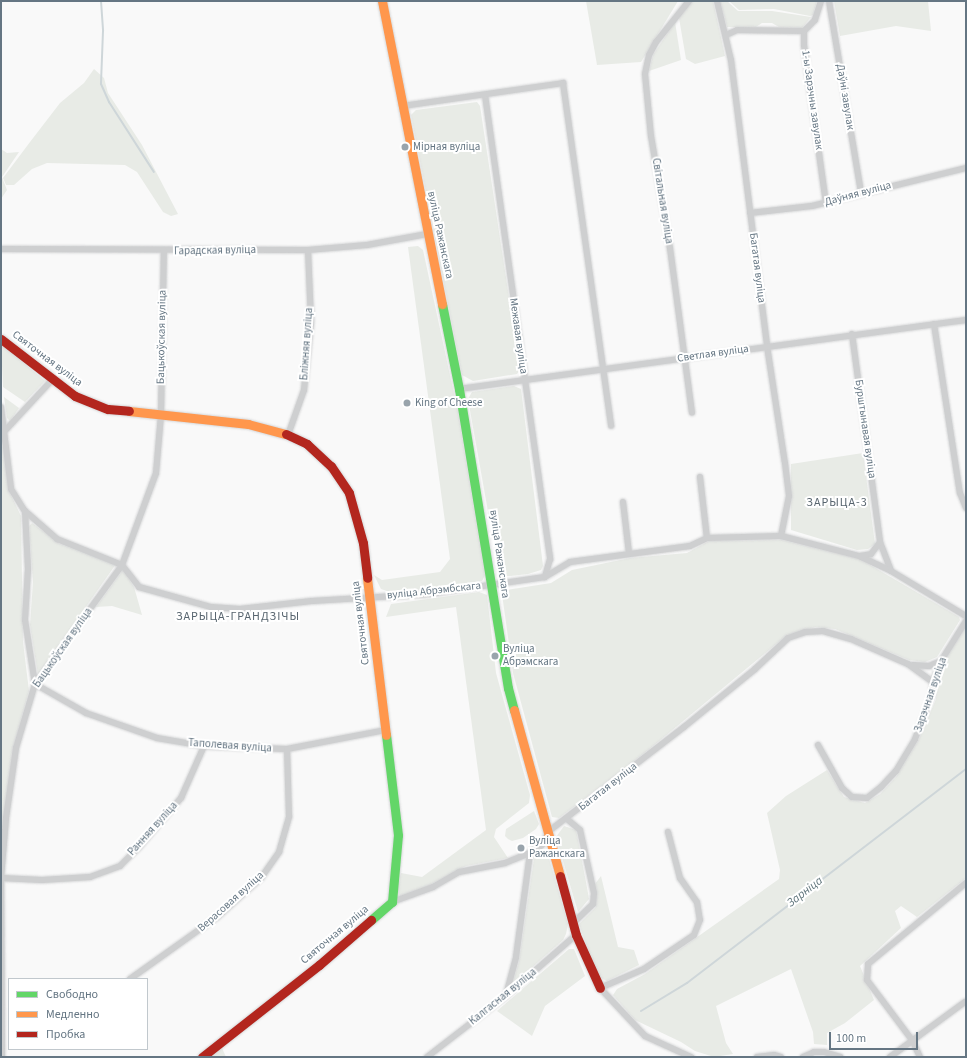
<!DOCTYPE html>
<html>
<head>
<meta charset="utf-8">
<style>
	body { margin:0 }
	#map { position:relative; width:967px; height:1058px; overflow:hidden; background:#f9f9f9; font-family:"Source Sans 3",sans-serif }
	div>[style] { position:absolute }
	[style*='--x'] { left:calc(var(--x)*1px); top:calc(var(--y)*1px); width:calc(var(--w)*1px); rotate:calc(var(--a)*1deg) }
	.green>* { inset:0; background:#e8ebe6 }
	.stream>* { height:2px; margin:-1px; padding:0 1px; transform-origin:1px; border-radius:1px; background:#ced6d9 }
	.roads { filter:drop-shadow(0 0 1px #d5d6d7) drop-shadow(0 0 1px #d5d6d7) }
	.street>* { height:6px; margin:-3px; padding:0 3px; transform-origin:3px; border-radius:3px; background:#cecfd0 }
	.fast>* { height:9px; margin:-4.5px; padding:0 4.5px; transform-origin:4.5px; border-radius:4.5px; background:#63d668 }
	.slow>* { height:9px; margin:-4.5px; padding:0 4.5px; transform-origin:4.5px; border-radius:4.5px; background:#ff974d }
	.jam>* { height:9px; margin:-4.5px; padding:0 4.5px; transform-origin:4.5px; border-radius:4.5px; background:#b3261e }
	.dots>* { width:11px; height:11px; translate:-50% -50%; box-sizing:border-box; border:2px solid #fff; border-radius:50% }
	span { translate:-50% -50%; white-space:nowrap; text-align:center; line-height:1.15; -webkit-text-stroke:4px #fff; paint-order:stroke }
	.street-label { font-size:11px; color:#657683 }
	.poi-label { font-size:11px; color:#657683 }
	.left { translate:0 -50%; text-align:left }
	.neighbourhood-label { font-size:12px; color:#57646e; letter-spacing:1px }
	.water-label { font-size:12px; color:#60757c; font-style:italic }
	.frame { position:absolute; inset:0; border:2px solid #657683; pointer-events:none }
	.legend { position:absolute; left:8px; top:978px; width:140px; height:72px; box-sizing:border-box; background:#fff; border:1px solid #c1c8cd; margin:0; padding:5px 7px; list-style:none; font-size:12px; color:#657683 }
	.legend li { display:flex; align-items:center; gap:8px; height:20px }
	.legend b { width:20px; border:1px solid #c1c8cd }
	.scale { position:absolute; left:829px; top:1032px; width:89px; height:18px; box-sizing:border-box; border:2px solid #657683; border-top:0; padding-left:5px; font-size:12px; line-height:14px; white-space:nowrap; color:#657683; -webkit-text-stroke:3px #fff; paint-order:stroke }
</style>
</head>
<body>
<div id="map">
	<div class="green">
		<div style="clip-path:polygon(586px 1px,678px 1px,641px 62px,597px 65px)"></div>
		<div style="clip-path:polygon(692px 1px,713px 1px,725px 56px,695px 64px,686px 59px,679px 18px)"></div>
		<div style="clip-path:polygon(720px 1px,727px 1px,738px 11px,772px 11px,811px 17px,802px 28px,779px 27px,772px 23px,762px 23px,756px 27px,727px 27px)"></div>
		<div style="clip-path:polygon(729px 1px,817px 1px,813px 15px,810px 16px,774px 9px,739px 10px)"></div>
		<div style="clip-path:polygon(834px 1px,928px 1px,931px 31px,896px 26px,840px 36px)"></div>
		<div style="clip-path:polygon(675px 22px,681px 60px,649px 71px,653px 55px)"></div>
		<div style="clip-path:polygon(94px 69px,104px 78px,108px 93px,142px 145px,178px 214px,171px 216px,163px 212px,137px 172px,125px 165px,47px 163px,32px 169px,14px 185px,6px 185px,3px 178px,30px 142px,60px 103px,84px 83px)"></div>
		<div style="clip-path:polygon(477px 102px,480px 106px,520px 370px,517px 374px,473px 381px,462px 375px,411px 115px,416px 110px)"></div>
		<div style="clip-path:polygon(1px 149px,7px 153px,19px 152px,2px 177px,7px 190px,1px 199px)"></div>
		<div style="clip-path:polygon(418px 246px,423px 250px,458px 412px,485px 575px,482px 581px,393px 593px,381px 589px,374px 575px,382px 580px,440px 572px,450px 559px,408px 247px)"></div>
		<div style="clip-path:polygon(1px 344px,45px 381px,25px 402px,3px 387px)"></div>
		<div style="clip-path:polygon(514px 386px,521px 389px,543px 566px,541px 570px,528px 574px,510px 576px,501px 576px,496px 569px,497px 542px,492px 534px,468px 399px,472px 392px)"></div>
		<div style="clip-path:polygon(4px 397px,19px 408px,10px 421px,7px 418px)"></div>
		<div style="clip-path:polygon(1px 446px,3px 447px,9px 491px,21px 516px,23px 642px,29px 691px,12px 752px,1px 843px)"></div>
		<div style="clip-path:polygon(863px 453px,875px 544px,868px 549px,857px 550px,791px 530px,791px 464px)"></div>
		<div style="clip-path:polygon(32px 523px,60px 544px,116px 564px,38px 675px,30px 625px,33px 582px,29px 526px)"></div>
		<div style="clip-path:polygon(782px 540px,860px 559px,959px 617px,960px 620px,937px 657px,925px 662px,909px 660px,835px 629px,815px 627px,787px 635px,647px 751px,559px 818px,552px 817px,513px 673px,502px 594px,506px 590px,551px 583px,572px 570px,630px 558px,687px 553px,709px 541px)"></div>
		<div style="clip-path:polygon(123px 570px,134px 587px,142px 615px,112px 606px,96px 607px)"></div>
		<div style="clip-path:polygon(479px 592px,487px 595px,496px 673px,530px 795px,529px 803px,496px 829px,494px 837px,508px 858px,466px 866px,428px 886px,400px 896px,397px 890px,401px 873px,422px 877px,486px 830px,456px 607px,386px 617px,391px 604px)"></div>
		<div style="clip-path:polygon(966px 627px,966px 878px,917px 917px,901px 906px,895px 911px,901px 928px,860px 966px,874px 1000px,845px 1023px,827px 1033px,827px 1045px,814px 1044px,813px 1032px,791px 969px,716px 1006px,726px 1043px,733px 1054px,714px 1057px,695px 1051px,681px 1042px,635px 1020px,613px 995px,617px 989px,645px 974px,779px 879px,780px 870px,767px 813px,786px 796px,827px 770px,844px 797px,865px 803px,880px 794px,896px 777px,919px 739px,936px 699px,937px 684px,945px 660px)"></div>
		<div style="clip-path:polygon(534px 811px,539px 824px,536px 829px,523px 838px,512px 841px,508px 839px,505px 836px,506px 829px)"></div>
		<div style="clip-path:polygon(564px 826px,576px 830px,586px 882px,589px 899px,578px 912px,556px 837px)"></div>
		<div style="clip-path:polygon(543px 852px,548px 855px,568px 924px,566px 934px,563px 940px,512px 985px,519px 961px,534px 859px)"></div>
		<div style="clip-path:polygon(601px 876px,618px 947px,634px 950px,639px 965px,607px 981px,598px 977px,579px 924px,596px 907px,595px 884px)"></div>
		<div style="clip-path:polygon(569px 949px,574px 949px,585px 976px,545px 1006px,532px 1036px,497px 1011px)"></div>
		<div style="clip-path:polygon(222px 1048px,226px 1057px,210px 1057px)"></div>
	</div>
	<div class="stream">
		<div style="--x:101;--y:1;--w:30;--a:86"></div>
		<div style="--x:103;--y:31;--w:53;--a:92.2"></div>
		<div style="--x:101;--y:84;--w:20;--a:66"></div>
		<div style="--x:109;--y:102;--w:83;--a:57.3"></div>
		<div style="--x:641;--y:1011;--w:54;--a:-31.3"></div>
		<div style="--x:687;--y:983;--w:352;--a:-37.5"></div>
	</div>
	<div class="roads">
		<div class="street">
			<div style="--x:689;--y:1;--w:53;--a:128.8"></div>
			<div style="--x:656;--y:42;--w:15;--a:118"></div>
			<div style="--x:649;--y:55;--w:19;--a:102"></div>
			<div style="--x:645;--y:74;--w:62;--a:84.5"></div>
			<div style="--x:651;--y:136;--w:114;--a:80.4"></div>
			<div style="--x:670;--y:248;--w:166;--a:82.4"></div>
			<div style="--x:717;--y:1;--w:61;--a:76.7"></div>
			<div style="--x:731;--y:60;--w:288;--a:82.8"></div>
			<div style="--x:767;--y:346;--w:118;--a:81.3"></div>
			<div style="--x:785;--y:463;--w:33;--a:83"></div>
			<div style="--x:789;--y:496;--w:41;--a:101.3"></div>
			<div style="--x:821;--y:1;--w:20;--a:108"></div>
			<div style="--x:815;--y:20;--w:16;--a:135"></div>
			<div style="--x:804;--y:31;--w:14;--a:90"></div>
			<div style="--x:804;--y:45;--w:160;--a:82.1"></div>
			<div style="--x:829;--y:1;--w:195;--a:80.5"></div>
			<div style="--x:726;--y:35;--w:12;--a:-24"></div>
			<div style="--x:737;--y:30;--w:67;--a:0.9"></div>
			<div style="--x:485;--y:95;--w:469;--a:82"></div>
			<div style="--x:550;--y:559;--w:19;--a:106"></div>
			<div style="--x:402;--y:106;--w:163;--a:-8.1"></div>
			<div style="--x:563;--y:83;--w:346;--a:82"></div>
			<div style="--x:750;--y:213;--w:62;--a:-6.4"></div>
			<div style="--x:812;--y:206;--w:159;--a:-13.9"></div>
			<div style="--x:1;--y:249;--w:307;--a:0.2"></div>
			<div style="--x:308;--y:250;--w:59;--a:-4.8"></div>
			<div style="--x:367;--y:245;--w:61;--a:-10.4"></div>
			<div style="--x:934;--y:324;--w:171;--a:81.3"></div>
			<div style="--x:960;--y:493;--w:16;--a:68"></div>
			<div style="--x:852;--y:334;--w:210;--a:82.3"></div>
			<div style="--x:880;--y:542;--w:31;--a:69"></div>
			<div style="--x:459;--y:389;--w:512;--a:-7.75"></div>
			<div style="--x:1;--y:407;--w:83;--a:83"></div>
			<div style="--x:11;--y:489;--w:26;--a:58"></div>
			<div style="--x:25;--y:511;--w:58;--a:87"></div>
			<div style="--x:28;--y:569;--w:51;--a:93.4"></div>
			<div style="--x:25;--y:620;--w:65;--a:81.1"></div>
			<div style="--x:35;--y:684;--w:59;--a:29.6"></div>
			<div style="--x:86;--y:713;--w:75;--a:19.4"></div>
			<div style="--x:157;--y:738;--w:48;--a:9.7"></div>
			<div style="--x:204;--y:746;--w:83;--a:2.1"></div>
			<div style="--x:287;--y:749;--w:101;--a:-10.9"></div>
			<div style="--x:1;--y:435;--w:75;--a:-47.2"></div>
			<div style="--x:288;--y:435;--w:48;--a:-70.4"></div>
			<div style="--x:304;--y:390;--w:69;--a:-84.2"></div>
			<div style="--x:311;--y:321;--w:71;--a:-92.4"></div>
			<div style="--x:700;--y:477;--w:61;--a:83.5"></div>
			<div style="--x:623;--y:502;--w:51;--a:83.3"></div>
			<div style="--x:25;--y:511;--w:43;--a:41.2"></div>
			<div style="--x:57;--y:539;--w:70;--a:21.8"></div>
			<div style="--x:122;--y:565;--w:28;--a:52"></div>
			<div style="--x:139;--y:587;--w:75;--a:15.5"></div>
			<div style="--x:211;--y:607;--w:29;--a:4"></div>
			<div style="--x:240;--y:609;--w:72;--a:-6.3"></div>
			<div style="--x:312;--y:601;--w:116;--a:-3.5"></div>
			<div style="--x:428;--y:594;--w:118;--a:-8.3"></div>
			<div style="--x:545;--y:577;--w:29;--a:-31"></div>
			<div style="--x:570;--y:562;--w:121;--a:-7.6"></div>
			<div style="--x:690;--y:546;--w:19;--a:-25"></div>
			<div style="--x:707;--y:538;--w:74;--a:-1.5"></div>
			<div style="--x:781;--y:536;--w:81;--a:14.4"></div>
			<div style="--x:859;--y:556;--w:35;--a:25"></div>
			<div style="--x:891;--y:571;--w:87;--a:31"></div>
			<div style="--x:860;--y:556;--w:11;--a:-10"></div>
			<div style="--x:871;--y:554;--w:15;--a:-53"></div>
			<div style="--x:913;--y:665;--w:16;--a:4"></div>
			<div style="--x:929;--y:666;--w:13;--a:-23"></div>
			<div style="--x:818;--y:745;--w:49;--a:60.8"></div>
			<div style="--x:842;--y:788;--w:13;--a:42"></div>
			<div style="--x:852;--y:797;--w:15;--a:4"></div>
			<div style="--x:867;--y:798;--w:18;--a:-38"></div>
			<div style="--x:881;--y:787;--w:22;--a:-47"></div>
			<div style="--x:896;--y:771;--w:37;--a:-59"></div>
			<div style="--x:915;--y:739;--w:47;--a:-68.9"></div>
			<div style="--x:932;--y:695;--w:13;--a:-86"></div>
			<div style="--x:933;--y:682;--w:22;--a:-69"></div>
			<div style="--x:941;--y:661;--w:47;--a:-58"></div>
			<div style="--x:567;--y:819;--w:17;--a:40"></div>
			<div style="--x:580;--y:830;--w:65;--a:77.5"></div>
			<div style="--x:594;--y:893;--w:11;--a:95"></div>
			<div style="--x:593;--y:904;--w:28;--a:136"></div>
			<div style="--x:668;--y:832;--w:48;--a:75.4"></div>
			<div style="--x:680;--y:878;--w:29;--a:55"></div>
			<div style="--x:697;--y:902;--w:18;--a:81"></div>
			<div style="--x:700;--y:920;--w:16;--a:112"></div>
			<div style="--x:694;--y:935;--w:60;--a:145.8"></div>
			<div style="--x:644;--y:969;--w:48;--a:156.6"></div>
			<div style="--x:600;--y:988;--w:66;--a:46.8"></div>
			<div style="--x:645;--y:1036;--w:51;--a:24.5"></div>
			<div style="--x:1;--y:878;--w:41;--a:2.8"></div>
			<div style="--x:42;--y:880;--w:48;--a:-3.6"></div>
			<div style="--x:90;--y:877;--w:32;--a:-20"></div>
			<div style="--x:120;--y:866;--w:27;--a:-45"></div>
			<div style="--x:139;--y:847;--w:65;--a:-49.4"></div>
			<div style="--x:181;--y:798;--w:57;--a:-66.1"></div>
			<div style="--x:392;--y:902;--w:44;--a:-20.1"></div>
			<div style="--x:433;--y:887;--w:30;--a:-30"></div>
			<div style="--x:459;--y:872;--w:47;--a:-11.1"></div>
			<div style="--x:505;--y:863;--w:27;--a:-22"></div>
			<div style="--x:530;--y:853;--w:14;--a:-34"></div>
			<div style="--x:542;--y:845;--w:16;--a:-63"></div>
			<div style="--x:549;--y:831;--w:170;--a:-37.6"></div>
			<div style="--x:684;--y:727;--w:92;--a:-39.2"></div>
			<div style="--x:755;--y:669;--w:45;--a:-43.2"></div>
			<div style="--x:788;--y:638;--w:18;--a:-19"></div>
			<div style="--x:805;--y:632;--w:18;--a:-3"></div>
			<div style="--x:823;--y:631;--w:29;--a:16"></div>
			<div style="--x:851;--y:639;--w:62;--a:23.7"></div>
			<div style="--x:908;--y:664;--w:31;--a:36"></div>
			<div style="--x:130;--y:979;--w:107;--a:-35.5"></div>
			<div style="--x:217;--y:917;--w:59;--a:-41.6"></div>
			<div style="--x:261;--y:878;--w:32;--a:-55"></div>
			<div style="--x:279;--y:852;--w:37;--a:-74"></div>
			<div style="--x:289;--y:816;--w:67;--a:-91.7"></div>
			<div style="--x:506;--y:995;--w:39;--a:-75"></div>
			<div style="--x:516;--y:957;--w:105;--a:-82.3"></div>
			<div style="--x:2;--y:1057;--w:179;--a:-90.3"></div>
			<div style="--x:1;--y:878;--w:60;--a:-85.2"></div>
			<div style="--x:6;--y:818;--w:71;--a:-81.9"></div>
			<div style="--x:16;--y:748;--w:67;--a:-73.5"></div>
			<div style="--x:35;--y:684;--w:147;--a:-53.8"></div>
			<div style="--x:122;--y:565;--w:98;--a:-69.7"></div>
			<div style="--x:156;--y:473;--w:58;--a:-85.1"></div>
			<div style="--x:161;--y:415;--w:164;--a:-89"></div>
			<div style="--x:427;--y:1057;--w:100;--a:-37.7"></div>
			<div style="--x:506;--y:996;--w:93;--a:-41.1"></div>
			<div style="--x:757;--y:1057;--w:17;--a:-7"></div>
			<div style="--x:774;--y:1055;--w:7;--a:16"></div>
			<div style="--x:803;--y:1057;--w:12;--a:-24"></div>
			<div style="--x:814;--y:1052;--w:10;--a:0"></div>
			<div style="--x:824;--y:1052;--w:17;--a:17"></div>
			<div style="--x:890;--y:1057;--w:93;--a:-36.3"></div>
			<div style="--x:920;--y:1057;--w:19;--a:-115"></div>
			<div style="--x:912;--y:1040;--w:75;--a:-126.9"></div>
			<div style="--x:867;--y:980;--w:16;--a:-86"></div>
			<div style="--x:868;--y:964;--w:127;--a:-39.6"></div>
		</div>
		<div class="fast">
			<div style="--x:442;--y:304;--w:87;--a:78.7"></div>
			<div style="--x:459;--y:389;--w:303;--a:80.7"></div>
			<div style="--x:508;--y:688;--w:23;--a:75"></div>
			<div style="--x:371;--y:920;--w:28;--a:-41"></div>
			<div style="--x:392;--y:902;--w:67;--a:-84.9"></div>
			<div style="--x:398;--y:835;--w:101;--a:-96.8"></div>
		</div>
		<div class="slow">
			<div style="--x:382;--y:1;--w:309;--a:78.8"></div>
			<div style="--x:129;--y:411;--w:120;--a:6.2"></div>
			<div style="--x:248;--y:424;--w:39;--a:15"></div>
			<div style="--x:367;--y:578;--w:158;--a:83.1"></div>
			<div style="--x:514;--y:710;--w:172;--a:74.5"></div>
		</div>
		<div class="jam">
			<div style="--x:1;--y:339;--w:93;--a:37.6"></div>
			<div style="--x:75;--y:396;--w:35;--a:22"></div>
			<div style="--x:108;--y:409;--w:21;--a:5"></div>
			<div style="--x:286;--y:434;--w:23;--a:25"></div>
			<div style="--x:307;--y:444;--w:33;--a:43"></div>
			<div style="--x:331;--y:466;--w:32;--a:56"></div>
			<div style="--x:349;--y:493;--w:52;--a:74.4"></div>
			<div style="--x:363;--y:543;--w:35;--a:83"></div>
			<div style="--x:560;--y:876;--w:61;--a:74.8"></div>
			<div style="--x:576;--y:935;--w:58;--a:65.6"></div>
			<div style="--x:202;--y:1057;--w:149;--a:-38.2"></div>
			<div style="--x:319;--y:965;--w:69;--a:-40.9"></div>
		</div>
	</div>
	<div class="dots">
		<div style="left:405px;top:147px;background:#99a4ac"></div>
		<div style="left:407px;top:403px;background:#99a4ac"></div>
		<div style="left:495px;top:656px;background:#99a4ac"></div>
		<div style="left:521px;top:848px;background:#99a4ac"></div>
	</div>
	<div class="street-label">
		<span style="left:845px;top:97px;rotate:81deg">Даўні завулак</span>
		<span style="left:812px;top:100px;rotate:82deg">1-ы Зарэчны завулак</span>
		<span style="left:858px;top:194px;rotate:-15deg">Даўняя вуліца</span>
		<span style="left:662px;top:201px;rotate:81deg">Світальная вуліца</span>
		<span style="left:440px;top:235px;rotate:78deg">вуліца Ражанскага</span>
		<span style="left:215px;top:251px;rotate:-1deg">Гарадская вуліца</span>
		<span style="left:757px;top:268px;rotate:83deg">Багатая вуліца</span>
		<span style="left:518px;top:336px;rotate:82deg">Межавая вуліца</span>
		<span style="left:162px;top:337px;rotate:-89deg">Бацькоўская вуліца</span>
		<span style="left:307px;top:344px;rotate:-86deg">Бліжняя вуліца</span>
		<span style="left:713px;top:354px;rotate:-8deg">Светлая вуліца</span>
		<span style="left:47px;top:359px;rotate:37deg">Святочная вуліца</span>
		<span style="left:865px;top:429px;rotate:82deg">Бурштынавая вуліца</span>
		<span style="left:499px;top:554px;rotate:82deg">вуліца Ражанскага</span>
		<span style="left:434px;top:591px;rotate:-6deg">вуліца Абрэмбскага</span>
		<span style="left:361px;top:623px;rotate:-97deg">Святочная вуліца</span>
		<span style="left:63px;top:648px;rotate:-55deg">Бацькоўская вуліца</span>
		<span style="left:931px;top:695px;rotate:-71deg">Зарэчная вуліца</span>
		<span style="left:230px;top:746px;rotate:4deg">Таполевая вуліца</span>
		<span style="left:608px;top:787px;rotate:-38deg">Багатая вуліца</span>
		<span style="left:153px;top:829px;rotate:-48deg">Ранняя вуліца</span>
		<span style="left:231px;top:902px;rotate:-42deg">Верасовая вуліца</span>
		<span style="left:335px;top:935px;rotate:-40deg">Святочная вуліца</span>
		<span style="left:503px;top:997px;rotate:-39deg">Калгасная вуліца</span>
	</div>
	<div class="poi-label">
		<span class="left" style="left:413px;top:147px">Мірная вуліца</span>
		<span class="left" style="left:415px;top:403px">King of Cheese</span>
		<span class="left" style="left:503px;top:656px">Вуліца<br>Абрэмскага</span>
		<span class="left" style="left:529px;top:848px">Вуліца<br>Ражанскага</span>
	</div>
	<div class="neighbourhood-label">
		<span style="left:837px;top:503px">ЗАРЫЦА-3</span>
		<span style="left:238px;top:617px">ЗАРЫЦА-ГРАНДЗІЧЫ</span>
	</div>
	<div class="water-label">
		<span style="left:805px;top:892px;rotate:-38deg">Зарніца</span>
	</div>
	<div class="frame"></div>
	<ul class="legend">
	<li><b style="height:5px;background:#63d668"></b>Свободно</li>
	<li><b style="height:5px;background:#ff974d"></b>Медленно</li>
	<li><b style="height:5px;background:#b3261e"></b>Пробка</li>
	</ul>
	<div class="scale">100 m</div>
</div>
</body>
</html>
